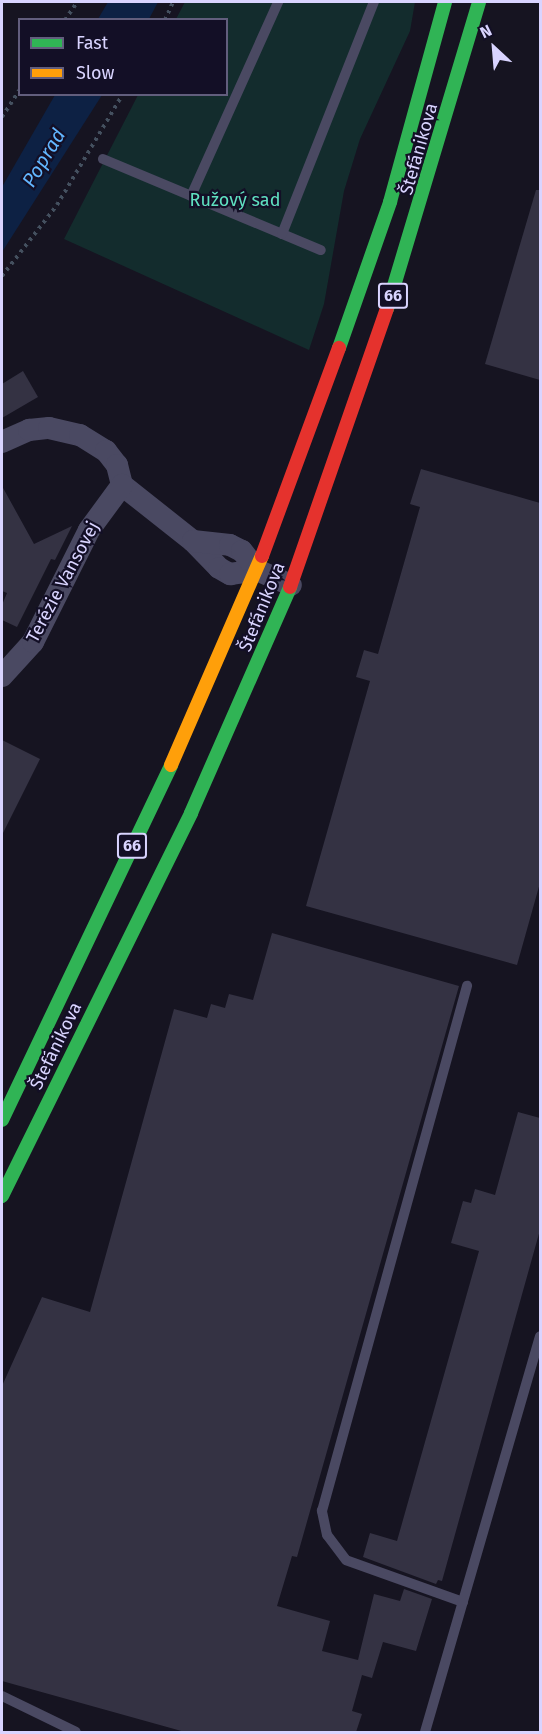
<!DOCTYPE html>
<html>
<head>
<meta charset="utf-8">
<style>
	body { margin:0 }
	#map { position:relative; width:542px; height:1734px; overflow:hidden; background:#161421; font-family:"Fira Sans",sans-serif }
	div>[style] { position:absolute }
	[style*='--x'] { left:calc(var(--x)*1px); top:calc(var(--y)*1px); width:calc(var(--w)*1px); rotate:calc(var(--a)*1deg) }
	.green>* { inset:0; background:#132c2d }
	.water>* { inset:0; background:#0d2144 }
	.building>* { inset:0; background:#343243 }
	.path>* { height:4px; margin-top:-2px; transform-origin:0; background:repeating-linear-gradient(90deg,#44505f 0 3px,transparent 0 7.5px) }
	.lane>* { height:10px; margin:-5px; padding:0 5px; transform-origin:5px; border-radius:5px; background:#4a4962 }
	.street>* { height:22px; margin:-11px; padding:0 11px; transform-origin:11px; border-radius:11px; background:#4a4962 }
	.fast>* { height:14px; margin:-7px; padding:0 7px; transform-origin:7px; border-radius:7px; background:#30b455 }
	.slow>* { height:14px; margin:-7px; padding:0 7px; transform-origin:7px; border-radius:7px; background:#ff9f0a }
	.jam>* { height:14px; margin:-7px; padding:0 7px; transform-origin:7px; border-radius:7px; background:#e5322d }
	span { translate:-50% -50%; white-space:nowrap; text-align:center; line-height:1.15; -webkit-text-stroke:4.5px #130f26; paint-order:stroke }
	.shield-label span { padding:2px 4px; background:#130f26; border:2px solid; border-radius:4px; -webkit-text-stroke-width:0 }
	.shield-label { font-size:16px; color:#d9d4ff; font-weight:700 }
	.street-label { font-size:18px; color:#d9d4ff }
	.park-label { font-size:18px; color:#5fe0c0 }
	.water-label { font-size:20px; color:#62b6ff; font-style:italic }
	.frame { position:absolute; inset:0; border:3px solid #d9d4ff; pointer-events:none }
	.legend { position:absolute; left:18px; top:18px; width:210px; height:78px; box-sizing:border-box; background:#130f26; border:2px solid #625e7d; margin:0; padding:8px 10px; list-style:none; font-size:18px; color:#d9d4ff }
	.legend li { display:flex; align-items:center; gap:12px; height:30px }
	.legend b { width:30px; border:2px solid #625e7d }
	.north { position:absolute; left:464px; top:18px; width:60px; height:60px; -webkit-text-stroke:4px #130f26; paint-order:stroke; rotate:334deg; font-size:16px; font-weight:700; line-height:24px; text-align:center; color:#d9d4ff }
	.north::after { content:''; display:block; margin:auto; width:21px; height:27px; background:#d9d4ff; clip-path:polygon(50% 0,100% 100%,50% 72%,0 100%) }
</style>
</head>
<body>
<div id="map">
	<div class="green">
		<div style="clip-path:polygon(185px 2px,415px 2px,410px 31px,360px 139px,344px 191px,324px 304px,309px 350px,64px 239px,138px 95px,226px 94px,226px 20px,176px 19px)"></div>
	</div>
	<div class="water">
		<div style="clip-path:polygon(108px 2px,158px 2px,149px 19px,98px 19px)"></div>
		<div style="clip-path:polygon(55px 95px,102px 95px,2px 252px,2px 187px)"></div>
	</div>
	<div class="building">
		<div style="clip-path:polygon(536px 190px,540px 190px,540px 380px,485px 364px)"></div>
		<div style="clip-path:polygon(23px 371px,38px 397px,2px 418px,2px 384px)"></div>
		<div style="clip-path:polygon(421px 469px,540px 503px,540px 883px,517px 965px,306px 906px,370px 681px,356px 677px,364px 650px,378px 654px,420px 507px,410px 504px)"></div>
		<div style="clip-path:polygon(2px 486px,34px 544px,72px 526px,55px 560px,51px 559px,17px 627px,2px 620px,2px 605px,7px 593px,2px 591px)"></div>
		<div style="clip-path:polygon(2px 740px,40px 759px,2px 835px)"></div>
		<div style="clip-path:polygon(272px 933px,459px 986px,297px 1557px,292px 1556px,277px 1606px,330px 1621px,322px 1651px,358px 1660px,374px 1594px,400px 1601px,404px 1589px,432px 1599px,416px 1651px,383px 1642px,372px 1678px,362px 1675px,352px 1711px,362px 1714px,356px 1732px,185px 1732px,2px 1681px,2px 1386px,42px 1297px,90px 1312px,174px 1009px,207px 1018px,211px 1004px,225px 1008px,229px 994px,253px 1000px)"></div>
		<div style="clip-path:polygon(518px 1112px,540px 1118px,540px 1230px,442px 1581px,438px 1580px,436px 1584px,363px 1557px,370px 1533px,397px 1541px,479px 1251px,451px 1243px,463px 1201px,471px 1203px,475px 1189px,495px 1195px)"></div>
	</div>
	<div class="path">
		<div style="--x:65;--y:20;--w:22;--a:-56"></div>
		<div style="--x:165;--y:20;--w:20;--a:-66"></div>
		<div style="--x:2;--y:117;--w:33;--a:-57"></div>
		<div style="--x:2;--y:276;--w:90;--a:-52.2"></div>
		<div style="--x:57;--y:205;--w:129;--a:-59.3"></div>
	</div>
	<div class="lane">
		<div style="--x:103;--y:159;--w:236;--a:22.7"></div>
		<div style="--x:191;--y:196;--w:213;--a:-65.8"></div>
		<div style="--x:282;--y:234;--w:250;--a:-68.4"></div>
		<div style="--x:463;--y:1602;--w:124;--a:-160.3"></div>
		<div style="--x:346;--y:1560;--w:31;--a:-127"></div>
		<div style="--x:327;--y:1535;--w:25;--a:-102"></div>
		<div style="--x:322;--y:1511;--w:545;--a:-74.56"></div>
		<div style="--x:2;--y:1696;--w:82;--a:25.9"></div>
		<div style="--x:425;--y:1732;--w:412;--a:-73.8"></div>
	</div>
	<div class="street">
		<div style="--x:2;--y:442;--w:30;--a:-24"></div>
		<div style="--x:29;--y:430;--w:20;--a:-6"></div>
		<div style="--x:49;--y:428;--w:32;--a:13"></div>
		<div style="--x:80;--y:435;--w:31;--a:32"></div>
		<div style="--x:106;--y:451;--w:18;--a:52"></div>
		<div style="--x:117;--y:465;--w:21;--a:76"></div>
		<div style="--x:122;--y:485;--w:90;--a:38.3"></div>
		<div style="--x:193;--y:541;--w:37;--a:46"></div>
		<div style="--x:219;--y:568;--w:13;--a:29"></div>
		<div style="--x:230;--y:574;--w:27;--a:-8"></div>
		<div style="--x:193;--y:541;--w:37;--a:6"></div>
		<div style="--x:230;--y:545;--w:13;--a:27"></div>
		<div style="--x:242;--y:551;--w:24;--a:52"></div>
		<div style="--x:257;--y:570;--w:37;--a:24"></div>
		<div style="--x:2;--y:676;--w:46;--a:-47.6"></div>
		<div style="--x:33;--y:642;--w:125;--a:-63.4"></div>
		<div style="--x:89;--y:530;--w:56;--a:-53.7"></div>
	</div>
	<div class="fast">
		<div style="--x:387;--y:309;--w:320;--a:-73.3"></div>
		<div style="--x:339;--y:348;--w:155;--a:-70.7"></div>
		<div style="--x:390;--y:202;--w:207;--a:-74.6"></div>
		<div style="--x:2;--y:1120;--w:393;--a:-64.5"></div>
		<div style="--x:2;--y:1196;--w:427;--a:-63.7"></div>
		<div style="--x:191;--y:813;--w:247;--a:-66.3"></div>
	</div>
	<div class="slow">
		<div style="--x:171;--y:765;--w:228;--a:-66.5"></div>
	</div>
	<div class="jam">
		<div style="--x:262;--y:556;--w:222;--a:-69.7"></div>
		<div style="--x:290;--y:587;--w:294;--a:-70.8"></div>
	</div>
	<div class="shield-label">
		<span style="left:393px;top:296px">66</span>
		<span style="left:132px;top:846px">66</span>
	</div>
	<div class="street-label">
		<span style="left:419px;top:149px;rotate:-74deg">Štefánikova</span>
		<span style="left:63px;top:582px;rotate:-62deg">Terézie Vansovej</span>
		<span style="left:262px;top:607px;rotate:-68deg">Štefánikova</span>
		<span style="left:56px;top:1046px;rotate:-64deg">Štefánikova</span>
	</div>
	<div class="park-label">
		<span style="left:235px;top:200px">Ružový sad</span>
	</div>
	<div class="water-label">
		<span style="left:44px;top:158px;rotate:-59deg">Poprad</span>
	</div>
	<div class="frame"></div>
	<ul class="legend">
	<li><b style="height:8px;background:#30b455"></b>Fast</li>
	<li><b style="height:8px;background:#ff9f0a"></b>Slow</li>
	</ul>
	<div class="north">N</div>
</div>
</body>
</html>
